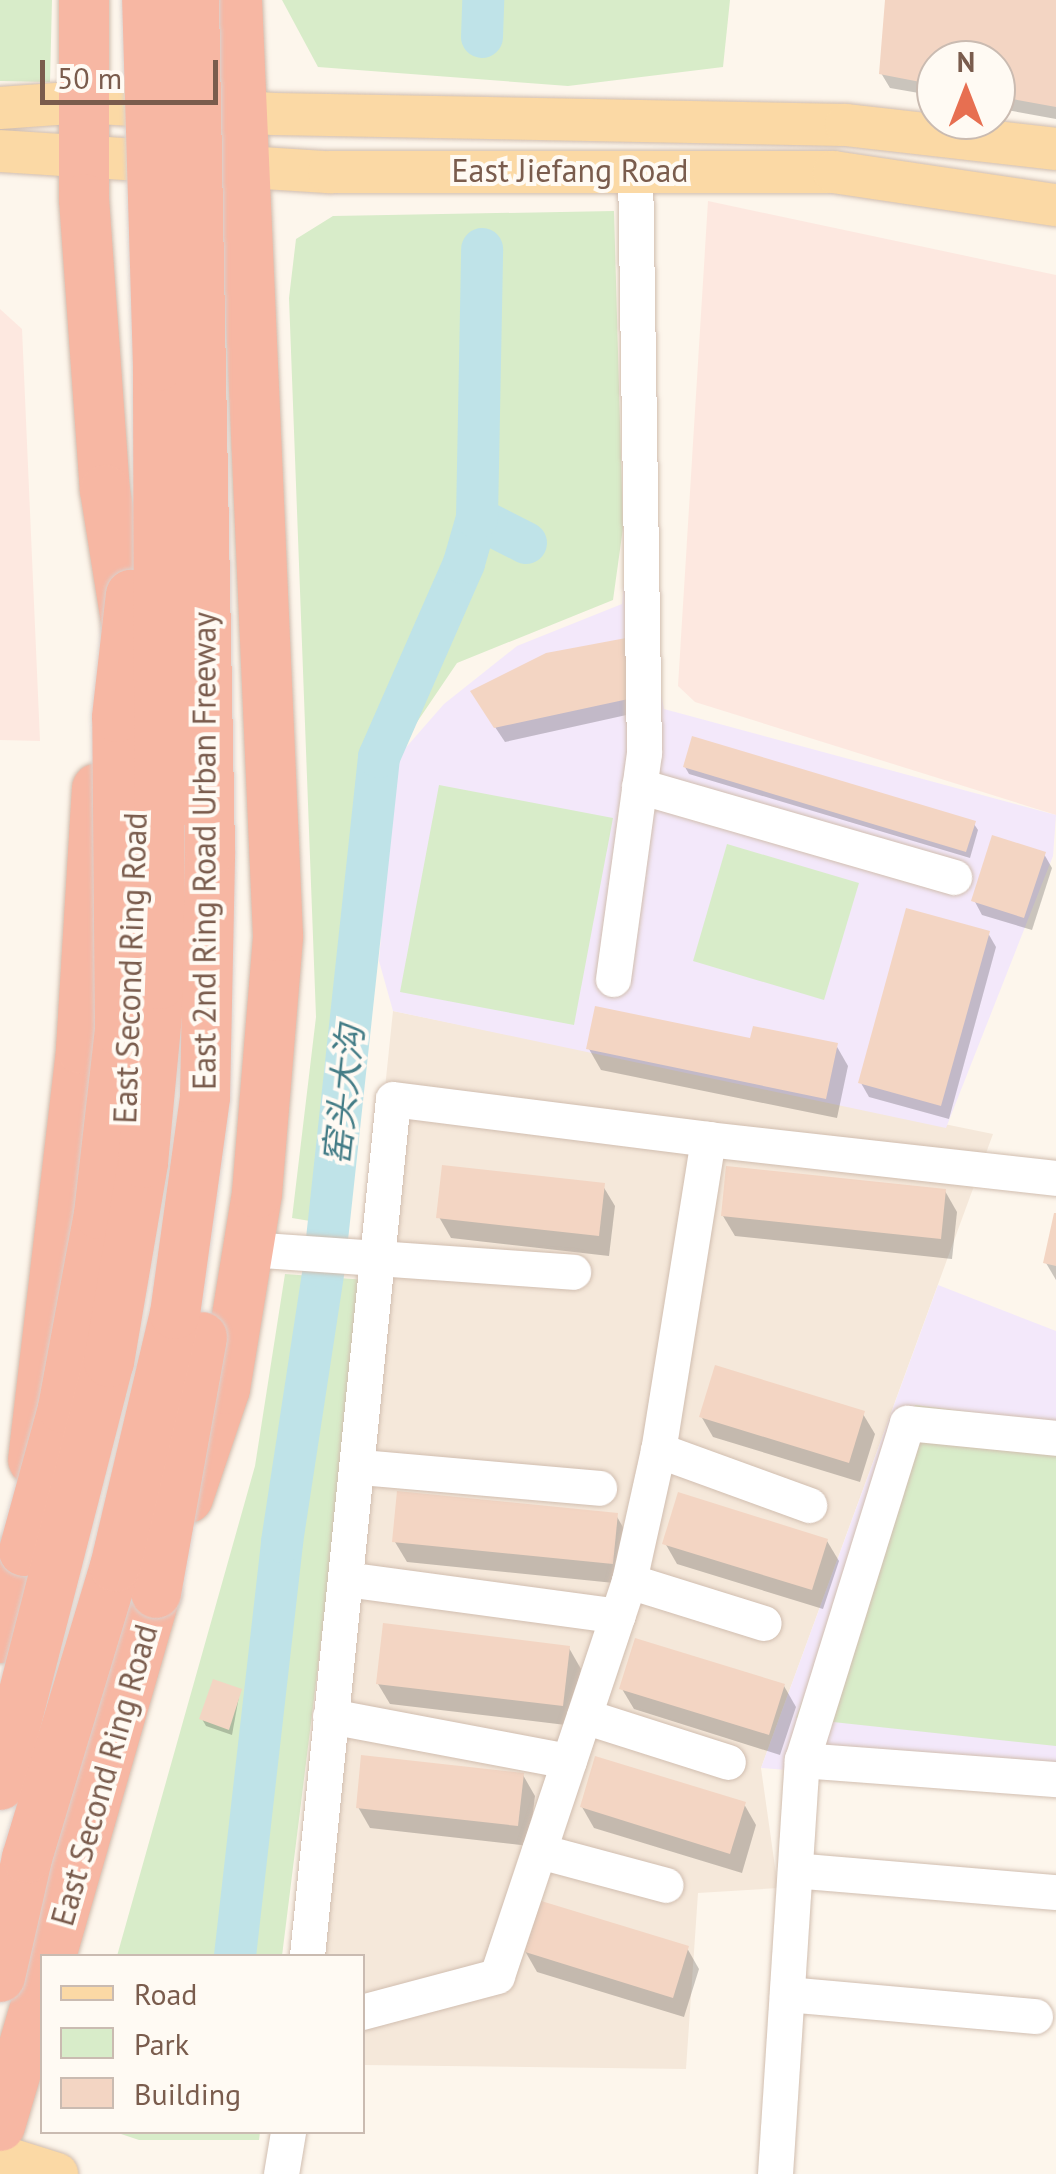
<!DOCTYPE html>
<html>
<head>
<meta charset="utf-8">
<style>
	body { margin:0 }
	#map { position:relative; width:1056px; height:2174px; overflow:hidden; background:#fdf6ec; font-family:"PT Sans","Noto Sans SC",sans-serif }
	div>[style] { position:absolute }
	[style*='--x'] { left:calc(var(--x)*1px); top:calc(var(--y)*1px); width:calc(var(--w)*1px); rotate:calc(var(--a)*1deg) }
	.residential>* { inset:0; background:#f5e8da }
	.commercial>* { inset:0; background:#fde8e0 }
	.education>* { inset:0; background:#f3e8fa }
	.green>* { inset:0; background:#d8ecc9 }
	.shadow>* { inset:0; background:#0003 }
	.river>* { height:42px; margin:-21px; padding:0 21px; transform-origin:21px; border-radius:21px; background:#bfe3e8 }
	.building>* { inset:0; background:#f3d5c3 }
	.roads { filter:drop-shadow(0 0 2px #d1beb0) drop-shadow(0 0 2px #d1beb0) }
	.minor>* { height:35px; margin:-17.5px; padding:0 17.5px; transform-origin:17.5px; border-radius:17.5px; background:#fff }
	.major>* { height:42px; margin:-21px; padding:0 21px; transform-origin:21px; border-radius:21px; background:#fbd9a5 }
	.highway>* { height:50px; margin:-25px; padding:0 25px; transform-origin:25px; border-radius:25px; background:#f7b7a3 }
	.bridges { filter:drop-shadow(0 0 2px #dad1cd) drop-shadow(0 0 2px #dad1cd) }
	.highway-bridge>* { height:50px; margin:-25px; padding:0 25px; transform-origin:25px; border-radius:25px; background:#f7b7a3 }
	span { translate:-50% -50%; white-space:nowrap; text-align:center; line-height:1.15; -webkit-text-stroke:8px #fffaf3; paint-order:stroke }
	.street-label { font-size:32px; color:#7a5c4d }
	.water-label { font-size:35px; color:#437c86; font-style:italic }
	.legend { position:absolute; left:40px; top:1954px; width:325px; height:180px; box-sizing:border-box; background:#fffaf3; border:2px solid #cabbb1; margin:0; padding:12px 18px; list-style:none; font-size:30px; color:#7a5c4d }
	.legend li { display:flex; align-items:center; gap:20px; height:50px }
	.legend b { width:50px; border:2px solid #cabbb1 }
	.north { position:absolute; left:916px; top:40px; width:100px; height:100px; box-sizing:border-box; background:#fffaf3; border:2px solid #cabbb1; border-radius:50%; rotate:0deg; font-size:28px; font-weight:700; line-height:40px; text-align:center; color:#7a5c4d }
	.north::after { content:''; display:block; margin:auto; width:35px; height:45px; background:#e76f51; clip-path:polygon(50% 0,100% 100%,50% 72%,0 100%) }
	.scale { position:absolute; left:40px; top:60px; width:178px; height:45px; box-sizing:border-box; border:5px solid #7a5c4d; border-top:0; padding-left:12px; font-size:30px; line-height:35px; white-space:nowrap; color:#7a5c4d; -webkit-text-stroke:8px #fffaf3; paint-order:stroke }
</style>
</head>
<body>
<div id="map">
	<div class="residential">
		<div style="clip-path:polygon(393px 1011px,993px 1134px,761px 1768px,778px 1888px,698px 1893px,686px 2069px,363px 2065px,362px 1956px,295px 1956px)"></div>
	</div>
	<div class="commercial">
		<div style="clip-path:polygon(708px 201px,1056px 275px,1056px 815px,695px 702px,678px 686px)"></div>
		<div style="clip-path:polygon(0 309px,22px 329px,40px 741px,0 740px)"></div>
	</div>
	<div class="education">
		<div style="clip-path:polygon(629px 532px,664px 709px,1056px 815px,1053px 856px,946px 1128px,393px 1011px,379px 961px,395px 760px,444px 704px,517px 646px,622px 604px)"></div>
		<div style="clip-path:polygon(938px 1285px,1056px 1331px,1056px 1792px,761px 1768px)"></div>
	</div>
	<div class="green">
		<div style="clip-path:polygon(0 0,52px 0,50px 82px,0 81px)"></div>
		<div style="clip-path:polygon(282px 0,730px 0,723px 67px,568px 86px,318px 67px)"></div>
		<div style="clip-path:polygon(614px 211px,623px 528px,613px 600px,457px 663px,392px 759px,367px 756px,340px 1226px,292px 1218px,316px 1017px,289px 298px,296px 239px,333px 216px)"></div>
		<div style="clip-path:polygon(439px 785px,613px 818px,574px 1025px,400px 992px)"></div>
		<div style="clip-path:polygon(727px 844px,859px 883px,824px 1000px,693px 961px)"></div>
		<div style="clip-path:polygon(285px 1274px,366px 1280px,282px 1956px,117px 1956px,255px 1466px)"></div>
		<div style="clip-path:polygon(915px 1405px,1056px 1423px,1056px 1746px,796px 1718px)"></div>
		<div style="clip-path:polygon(115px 2132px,260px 2132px,259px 2140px,139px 2140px)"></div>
	</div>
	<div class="shadow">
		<div style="clip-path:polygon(887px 0,1056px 0,1056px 119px,996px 108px,996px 60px,936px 60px,936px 96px,890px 88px,881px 73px)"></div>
		<div style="clip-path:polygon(625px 640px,640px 712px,505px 742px,481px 706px)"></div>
		<div style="clip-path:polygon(685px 767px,974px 824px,978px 830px,970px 858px,689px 774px)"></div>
		<div style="clip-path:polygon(1044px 854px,1052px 868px,1032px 930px,982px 915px,974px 900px)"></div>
		<div style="clip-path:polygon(988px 933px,996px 947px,949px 1119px,869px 1097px,861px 1083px)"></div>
		<div style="clip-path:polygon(752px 1041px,836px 1045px,848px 1066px,837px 1118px,601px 1070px,589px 1049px)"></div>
		<div style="clip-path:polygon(603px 1186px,615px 1206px,609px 1256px,451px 1238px,439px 1217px)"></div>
		<div style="clip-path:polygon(945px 1191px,957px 1212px,952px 1259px,735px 1236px,723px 1216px)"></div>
		<div style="clip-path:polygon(1056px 1217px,1056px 1280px,1046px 1263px)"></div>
		<div style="clip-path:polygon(863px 1414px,875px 1434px,860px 1482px,713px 1437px,701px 1416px)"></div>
		<div style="clip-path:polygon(616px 1515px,628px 1536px,624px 1584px,407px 1562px,395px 1542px)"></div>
		<div style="clip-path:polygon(827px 1541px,839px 1561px,823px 1609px,677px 1564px,665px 1543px)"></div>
		<div style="clip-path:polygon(569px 1648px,581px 1669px,574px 1726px,390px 1704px,378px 1684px)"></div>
		<div style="clip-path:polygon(784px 1686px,796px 1707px,780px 1755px,634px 1709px,622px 1689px)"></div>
		<div style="clip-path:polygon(240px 1691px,232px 1735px,206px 1726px,202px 1719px)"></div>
		<div style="clip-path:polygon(523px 1775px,535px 1796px,529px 1846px,370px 1828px,358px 1807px)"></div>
		<div style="clip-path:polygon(744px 1804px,756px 1825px,742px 1873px,594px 1828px,582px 1807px)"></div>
		<div style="clip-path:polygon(687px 1948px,699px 1969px,684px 2017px,537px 1972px,525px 1951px)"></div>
	</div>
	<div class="river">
		<div style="--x:482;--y:37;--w:37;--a:-88"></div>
		<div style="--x:477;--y:518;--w:55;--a:27"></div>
		<div style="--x:235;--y:1956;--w:417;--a:-83.5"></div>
		<div style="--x:282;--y:1542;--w:278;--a:-81.3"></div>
		<div style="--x:324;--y:1267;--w:513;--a:-83.84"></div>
		<div style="--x:379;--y:757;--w:212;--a:-66.3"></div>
		<div style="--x:464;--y:563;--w:47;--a:-73.9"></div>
		<div style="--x:477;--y:518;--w:269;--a:-88.9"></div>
	</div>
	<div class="building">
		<div style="clip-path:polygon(885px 0,1056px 0,1056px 107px,996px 96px,996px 60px,936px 60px,936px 85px,879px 74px)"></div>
		<div style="clip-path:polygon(626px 638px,633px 698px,494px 728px,470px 691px,546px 653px)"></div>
		<div style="clip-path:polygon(692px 736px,976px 821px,966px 852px,683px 767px)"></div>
		<div style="clip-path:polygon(992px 835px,1046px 852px,1024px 918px,971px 901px)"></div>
		<div style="clip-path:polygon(906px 908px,990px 931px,941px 1106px,858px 1083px)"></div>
		<div style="clip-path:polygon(595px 1006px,750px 1038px,753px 1026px,838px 1043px,826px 1099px,586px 1049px)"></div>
		<div style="clip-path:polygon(442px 1165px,605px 1183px,599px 1236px,436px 1218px)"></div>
		<div style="clip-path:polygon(726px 1166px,946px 1189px,941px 1239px,721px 1216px)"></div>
		<div style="clip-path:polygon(1054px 1213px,1056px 1213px,1056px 1266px,1043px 1263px)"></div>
		<div style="clip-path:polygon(715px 1365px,865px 1411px,849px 1463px,699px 1417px)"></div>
		<div style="clip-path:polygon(397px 1491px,618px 1513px,613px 1564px,392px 1542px)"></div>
		<div style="clip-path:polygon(678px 1492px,828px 1539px,812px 1590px,662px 1544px)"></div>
		<div style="clip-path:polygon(383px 1623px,570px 1646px,563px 1706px,376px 1684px)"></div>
		<div style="clip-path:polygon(635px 1638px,785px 1684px,769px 1735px,619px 1689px)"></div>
		<div style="clip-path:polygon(213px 1679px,242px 1689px,229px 1730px,199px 1719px)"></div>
		<div style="clip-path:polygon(361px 1755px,524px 1773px,518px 1826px,356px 1808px)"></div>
		<div style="clip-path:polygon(595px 1756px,746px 1802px,730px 1854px,580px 1807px)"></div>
		<div style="clip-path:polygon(538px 1900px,689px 1946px,673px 1998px,522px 1951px)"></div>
	</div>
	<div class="roads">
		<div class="minor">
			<div style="--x:639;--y:786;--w:328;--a:16.1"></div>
			<div style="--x:613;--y:979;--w:228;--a:-82.2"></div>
			<div style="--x:644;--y:753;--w:584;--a:-90.88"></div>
			<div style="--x:708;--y:1139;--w:350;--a:6.4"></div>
			<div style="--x:248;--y:1249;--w:326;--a:4"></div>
			<div style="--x:658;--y:1450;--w:161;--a:20"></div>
			<div style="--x:361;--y:1467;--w:239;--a:5"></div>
			<div style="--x:353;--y:1580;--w:267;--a:7.7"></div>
			<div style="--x:629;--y:1581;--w:141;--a:17.3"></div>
			<div style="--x:330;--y:1716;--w:243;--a:10.7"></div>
			<div style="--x:584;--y:1716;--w:151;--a:17.7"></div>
			<div style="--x:802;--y:1760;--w:255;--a:4.3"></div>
			<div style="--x:539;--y:1851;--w:131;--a:15"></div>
			<div style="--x:804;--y:1871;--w:253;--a:4.8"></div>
			<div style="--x:307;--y:1956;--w:861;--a:-84.27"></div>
			<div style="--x:393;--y:1099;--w:318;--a:7.2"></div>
			<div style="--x:708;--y:1139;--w:315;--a:99.1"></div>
			<div style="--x:658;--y:1450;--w:134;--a:102.5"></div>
			<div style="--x:629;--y:1581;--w:416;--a:108.5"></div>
			<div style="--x:497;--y:1976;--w:140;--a:165.1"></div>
			<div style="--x:787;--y:1994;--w:249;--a:5.1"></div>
			<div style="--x:281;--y:2174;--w:43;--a:-80.5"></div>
			<div style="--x:775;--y:2174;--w:415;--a:-86.3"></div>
			<div style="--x:802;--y:1760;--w:353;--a:-72.7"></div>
			<div style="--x:907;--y:1423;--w:150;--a:5.7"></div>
		</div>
		<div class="major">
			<div style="--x:0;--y:108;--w:84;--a:-4.1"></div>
			<div style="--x:84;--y:102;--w:191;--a:3.6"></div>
			<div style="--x:275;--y:114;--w:571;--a:1.1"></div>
			<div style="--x:846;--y:125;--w:211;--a:6.5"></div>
			<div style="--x:0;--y:151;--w:330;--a:3.7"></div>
			<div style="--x:329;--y:172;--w:505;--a:0"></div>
			<div style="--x:834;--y:172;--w:224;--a:8.5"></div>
			<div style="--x:0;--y:2156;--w:60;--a:17.5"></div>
		</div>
		<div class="highway">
			<div style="--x:84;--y:0;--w:199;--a:90"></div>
			<div style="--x:84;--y:199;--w:292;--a:85.9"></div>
			<div style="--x:105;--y:490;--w:152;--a:80.9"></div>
			<div style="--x:33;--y:1460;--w:414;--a:-83.3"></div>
			<div style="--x:81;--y:1049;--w:261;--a:-86.5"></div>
			<div style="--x:188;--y:1498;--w:115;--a:-71.3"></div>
			<div style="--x:225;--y:1389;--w:199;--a:-80.7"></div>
			<div style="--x:257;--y:1193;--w:258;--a:-85.3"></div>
			<div style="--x:278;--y:936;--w:937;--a:-92.51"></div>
			<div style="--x:0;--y:1638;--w:90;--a:-74.6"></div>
			<div style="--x:24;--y:1551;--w:45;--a:-51.3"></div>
			<div style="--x:51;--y:1956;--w:378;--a:-73.9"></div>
			<div style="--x:156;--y:1593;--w:45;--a:-95.1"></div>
			<div style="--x:0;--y:2126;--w:148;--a:-73.5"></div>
		</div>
	</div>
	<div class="bridges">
		<div class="highway-bridge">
			<div style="--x:24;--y:1551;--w:148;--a:-74.7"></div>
			<div style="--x:63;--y:1408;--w:197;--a:-79.5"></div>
			<div style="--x:99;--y:1214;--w:184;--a:-83.5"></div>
			<div style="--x:120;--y:1031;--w:314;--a:-90.5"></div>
			<div style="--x:117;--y:717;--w:123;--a:-83.5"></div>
			<div style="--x:156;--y:1593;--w:260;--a:-79.8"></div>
			<div style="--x:0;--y:1785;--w:437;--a:-75.6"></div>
			<div style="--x:109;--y:1362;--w:202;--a:-80.3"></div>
			<div style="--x:143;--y:1163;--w:180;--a:-84.6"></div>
			<div style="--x:160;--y:984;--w:618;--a:-90.19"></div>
			<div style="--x:158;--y:366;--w:366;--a:-91.7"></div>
			<div style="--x:0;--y:1977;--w:122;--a:-77.2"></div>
			<div style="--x:27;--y:1858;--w:304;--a:-73.2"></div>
			<div style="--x:115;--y:1567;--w:260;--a:-76.7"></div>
			<div style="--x:175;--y:1314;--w:219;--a:-82.1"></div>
			<div style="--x:205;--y:1097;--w:246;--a:-88.8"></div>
			<div style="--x:210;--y:851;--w:851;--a:-91.08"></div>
		</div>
	</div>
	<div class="street-label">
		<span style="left:570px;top:170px">East Jiefang Road</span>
		<span style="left:204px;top:851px;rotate:-90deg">East 2nd Ring Road Urban Freeway</span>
		<span style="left:130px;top:968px;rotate:-88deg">East Second Ring Road</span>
		<span style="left:104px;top:1775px;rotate:-74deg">East Second Ring Road</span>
	</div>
	<div class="water-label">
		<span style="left:343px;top:1095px;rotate:-84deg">窑头大沟</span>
	</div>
	<ul class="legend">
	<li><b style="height:12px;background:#fbd9a5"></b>Road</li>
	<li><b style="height:28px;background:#d8ecc9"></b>Park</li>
	<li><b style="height:28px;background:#f3d5c3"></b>Building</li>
	</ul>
	<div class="north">N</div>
	<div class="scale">50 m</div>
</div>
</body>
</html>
